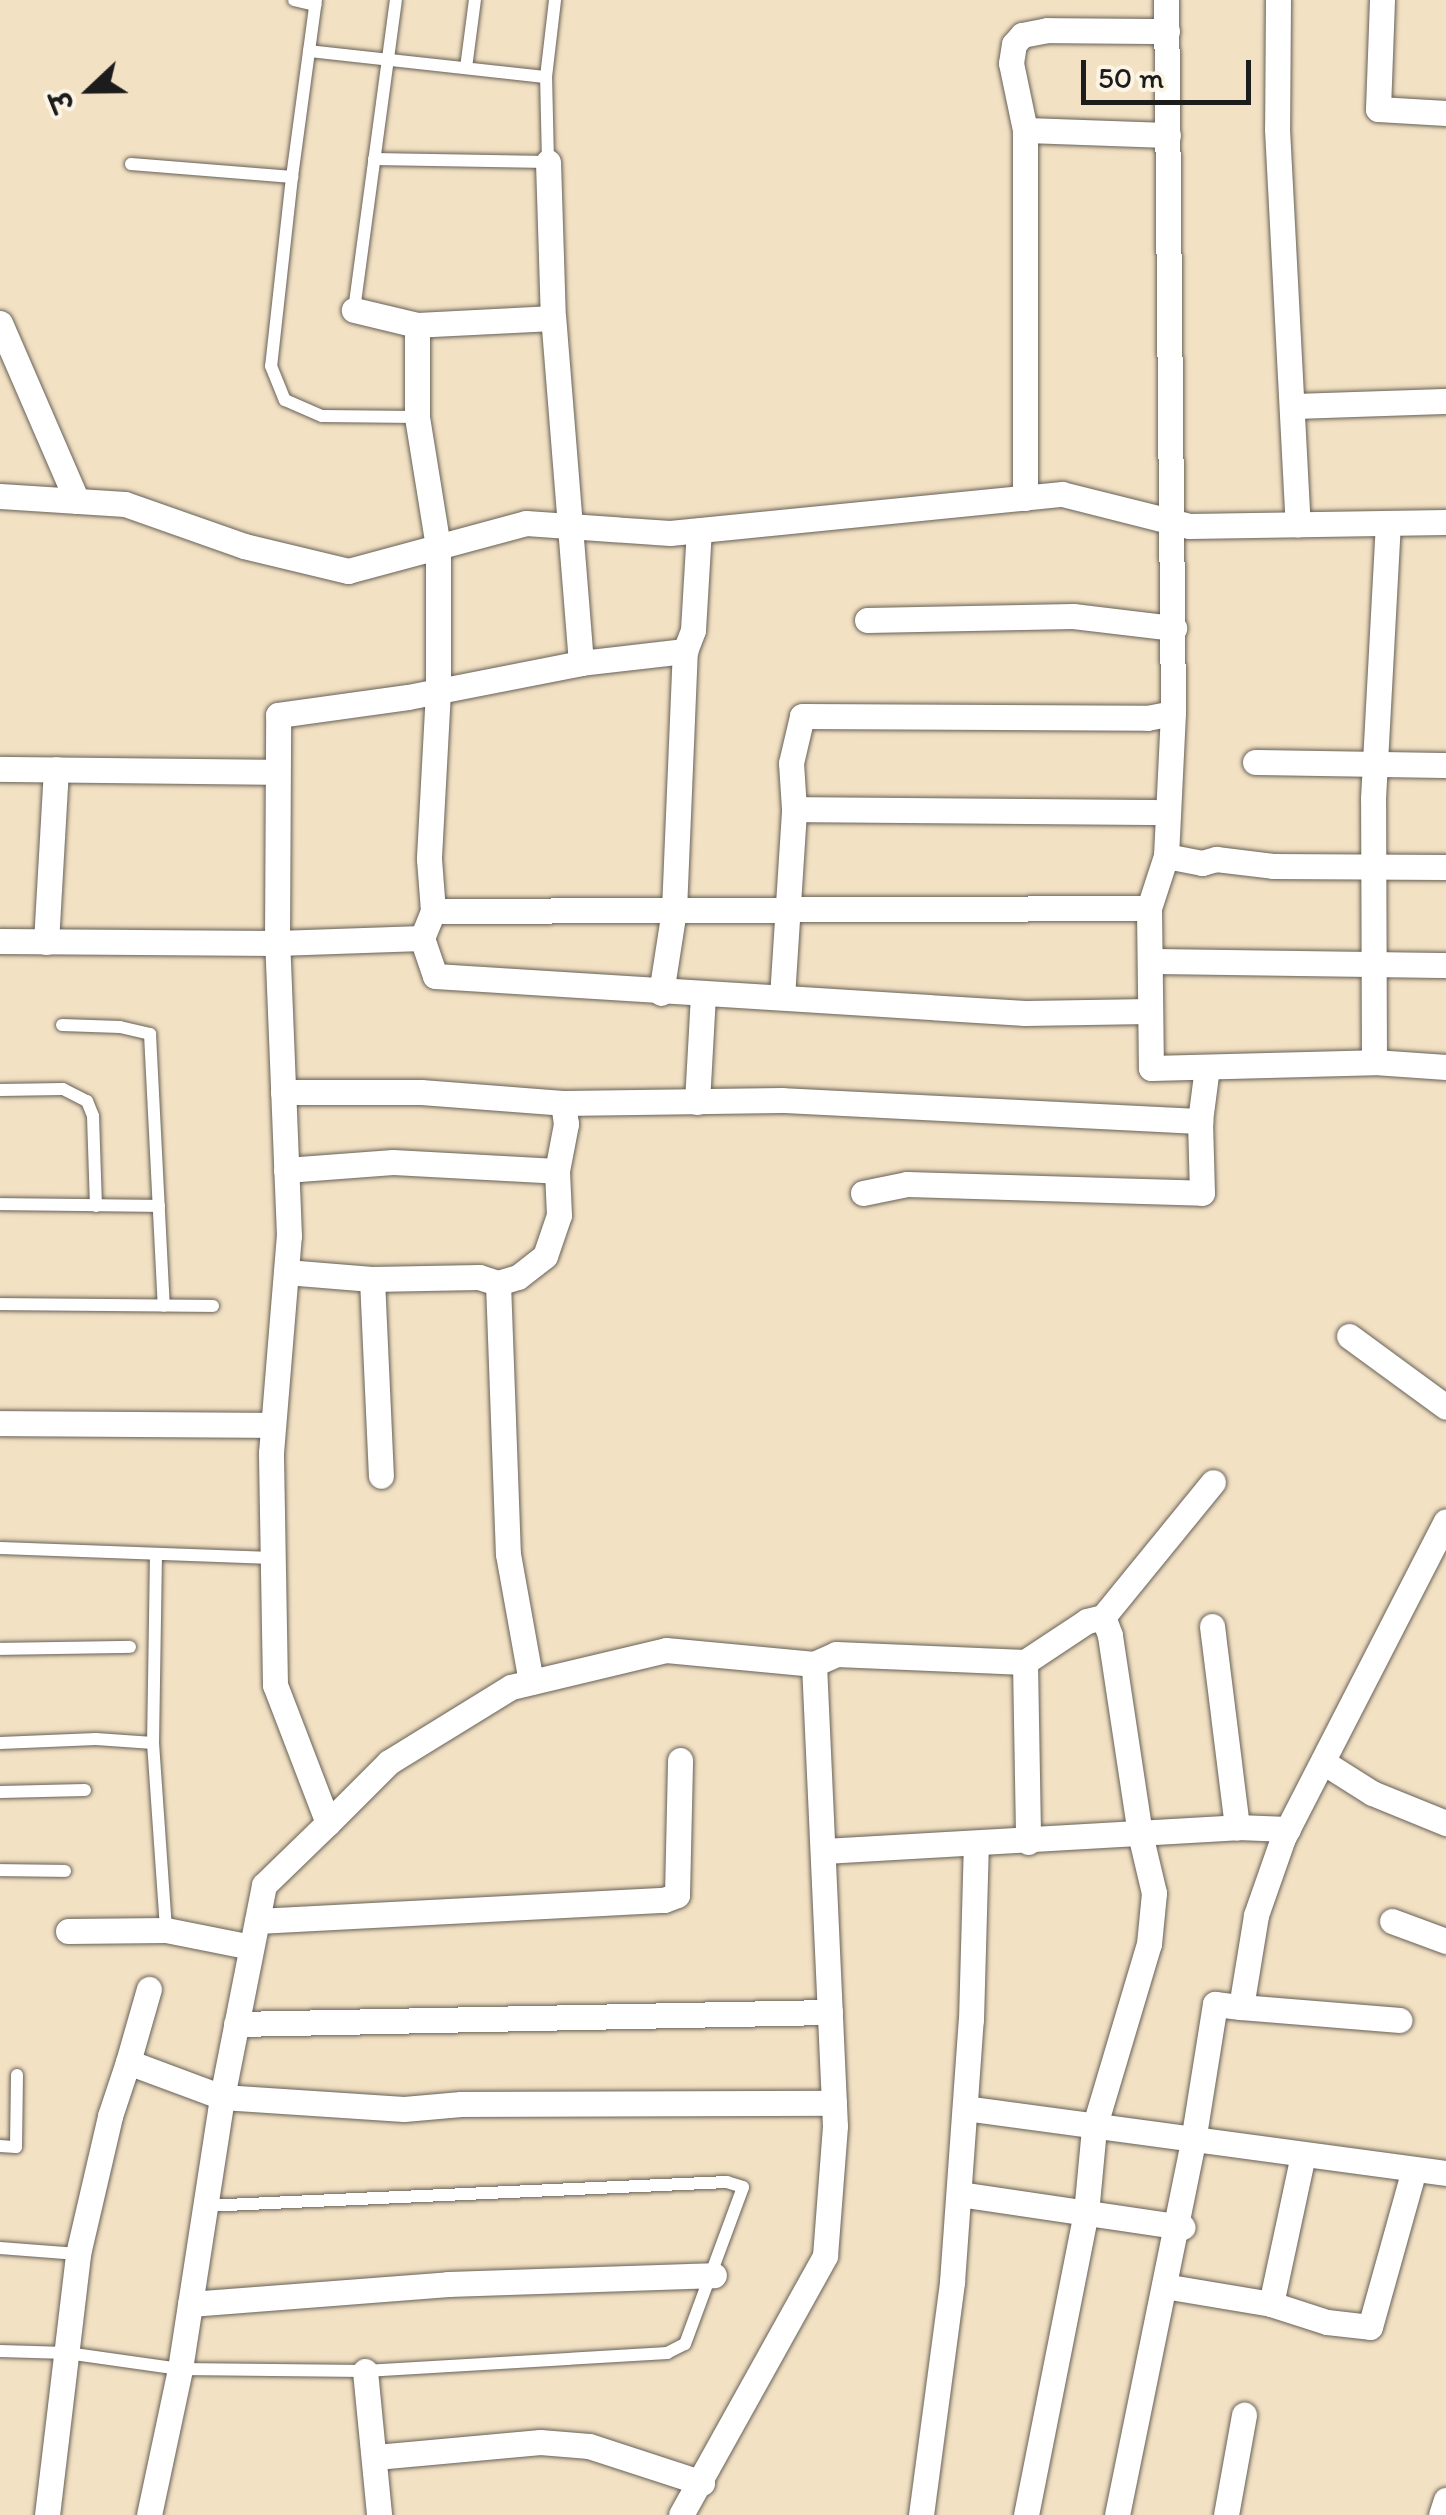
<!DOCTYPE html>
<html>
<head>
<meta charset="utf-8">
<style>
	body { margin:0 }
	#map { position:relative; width:1446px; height:2515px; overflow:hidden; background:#f3e1c4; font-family:Itim,"Playpen Sans Deva",sans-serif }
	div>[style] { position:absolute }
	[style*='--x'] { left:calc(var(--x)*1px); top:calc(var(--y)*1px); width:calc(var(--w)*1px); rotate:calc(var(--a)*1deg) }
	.roads { filter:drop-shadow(0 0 2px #676157) drop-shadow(0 0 2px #676157) }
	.service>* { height:12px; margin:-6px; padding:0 6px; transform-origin:6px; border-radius:6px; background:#fff }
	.minor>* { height:25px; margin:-12.5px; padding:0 12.5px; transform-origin:12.5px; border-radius:12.5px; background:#fff }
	span { translate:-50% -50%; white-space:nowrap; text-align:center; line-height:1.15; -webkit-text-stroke:10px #fcf5e5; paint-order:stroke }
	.north { position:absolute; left:40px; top:40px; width:100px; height:100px; -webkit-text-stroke:8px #fcf5e5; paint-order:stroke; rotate:248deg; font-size:28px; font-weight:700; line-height:40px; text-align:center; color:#1c1c1c }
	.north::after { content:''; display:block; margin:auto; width:35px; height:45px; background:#1c1c1c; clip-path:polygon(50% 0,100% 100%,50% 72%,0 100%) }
	.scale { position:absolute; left:1081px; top:60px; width:170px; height:45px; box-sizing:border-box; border:5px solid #1c1c1c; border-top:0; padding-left:12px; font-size:30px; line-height:35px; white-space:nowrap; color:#1c1c1c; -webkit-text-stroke:8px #fcf5e5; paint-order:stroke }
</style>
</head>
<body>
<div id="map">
	<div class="roads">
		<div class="service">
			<div style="--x:294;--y:0;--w:22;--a:13"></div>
			<div style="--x:309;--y:51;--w:238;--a:6.3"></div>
			<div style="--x:546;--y:77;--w:78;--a:-83.3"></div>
			<div style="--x:466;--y:68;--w:69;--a:-82.5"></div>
			<div style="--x:374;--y:159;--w:174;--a:1"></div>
			<div style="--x:548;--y:162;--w:85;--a:-91.3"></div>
			<div style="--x:131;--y:164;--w:162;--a:4.6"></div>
			<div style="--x:292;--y:177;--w:179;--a:-82.3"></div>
			<div style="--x:292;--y:177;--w:190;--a:96.3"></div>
			<div style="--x:271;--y:366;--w:37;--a:68"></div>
			<div style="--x:285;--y:400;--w:40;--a:23.4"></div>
			<div style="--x:322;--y:416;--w:95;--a:0.6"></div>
			<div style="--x:354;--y:310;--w:313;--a:-82.3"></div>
			<div style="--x:62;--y:1025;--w:58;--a:2"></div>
			<div style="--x:120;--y:1027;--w:31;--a:13"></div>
			<div style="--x:150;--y:1034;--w:272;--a:87.1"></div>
			<div style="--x:0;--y:1090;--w:63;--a:-0.9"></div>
			<div style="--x:63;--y:1089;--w:27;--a:27"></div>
			<div style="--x:87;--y:1101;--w:16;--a:68"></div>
			<div style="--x:93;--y:1116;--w:90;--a:88.1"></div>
			<div style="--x:0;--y:1204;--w:159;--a:0.7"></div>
			<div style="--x:0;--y:1304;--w:213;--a:0.5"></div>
			<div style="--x:0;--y:1548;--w:273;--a:2.1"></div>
			<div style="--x:156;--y:1554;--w:189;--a:90.9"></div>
			<div style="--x:153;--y:1743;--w:187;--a:86"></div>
			<div style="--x:0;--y:1649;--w:130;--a:-0.9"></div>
			<div style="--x:0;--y:1743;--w:96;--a:-2.4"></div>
			<div style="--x:96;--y:1739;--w:57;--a:4"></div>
			<div style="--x:0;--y:1792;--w:85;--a:-1.3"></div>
			<div style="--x:0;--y:1870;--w:65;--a:0.9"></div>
			<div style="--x:0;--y:2146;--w:16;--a:4"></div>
			<div style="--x:16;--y:2147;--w:72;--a:-89.2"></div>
			<div style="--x:0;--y:2248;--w:78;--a:4.4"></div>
			<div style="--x:0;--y:2351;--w:67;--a:1.7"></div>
			<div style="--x:67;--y:2353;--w:114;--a:8.1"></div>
			<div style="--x:180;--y:2369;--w:185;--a:0.6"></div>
			<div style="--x:365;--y:2371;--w:303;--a:-3.4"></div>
			<div style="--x:667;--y:2353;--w:20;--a:-27"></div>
			<div style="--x:685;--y:2344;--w:167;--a:-69.7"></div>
			<div style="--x:743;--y:2187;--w:17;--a:-163"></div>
			<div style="--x:727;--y:2182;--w:523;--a:177.37"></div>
		</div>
		<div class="minor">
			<div style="--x:1278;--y:0;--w:129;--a:90.4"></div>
			<div style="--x:1277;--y:129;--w:396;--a:87"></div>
			<div style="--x:1382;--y:0;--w:109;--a:92.1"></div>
			<div style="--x:1378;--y:109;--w:68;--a:3.4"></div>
			<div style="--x:1025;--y:130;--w:143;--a:2"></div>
			<div style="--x:548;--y:162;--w:156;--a:88.2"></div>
			<div style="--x:0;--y:323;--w:194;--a:66.6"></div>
			<div style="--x:417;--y:325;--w:92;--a:90"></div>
			<div style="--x:417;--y:417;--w:132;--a:80.8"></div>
			<div style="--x:438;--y:547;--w:144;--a:90"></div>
			<div style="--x:438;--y:691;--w:168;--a:93.1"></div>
			<div style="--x:429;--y:859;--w:52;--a:85.6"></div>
			<div style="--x:433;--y:911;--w:29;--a:112"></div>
			<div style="--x:422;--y:938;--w:40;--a:71.1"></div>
			<div style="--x:435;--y:976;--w:591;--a:3.59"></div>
			<div style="--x:1025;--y:1013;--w:125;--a:-0.9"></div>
			<div style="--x:1292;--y:406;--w:154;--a:-1.9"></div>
			<div style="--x:0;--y:496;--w:125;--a:3.7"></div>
			<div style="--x:125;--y:504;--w:126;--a:19.4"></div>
			<div style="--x:244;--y:546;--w:107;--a:13.5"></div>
			<div style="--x:348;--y:571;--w:184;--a:-15.1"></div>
			<div style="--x:526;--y:523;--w:144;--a:4"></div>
			<div style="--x:670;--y:533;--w:394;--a:-5.7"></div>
			<div style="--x:1062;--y:494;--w:131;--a:14.1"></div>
			<div style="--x:1189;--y:526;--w:257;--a:-0.9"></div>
			<div style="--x:1025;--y:498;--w:368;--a:-90"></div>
			<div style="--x:1025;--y:130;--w:68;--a:-101.8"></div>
			<div style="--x:1011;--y:63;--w:19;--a:-81"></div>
			<div style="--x:1014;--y:44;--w:12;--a:-48"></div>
			<div style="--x:1022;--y:35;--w:25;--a:-11"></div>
			<div style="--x:1047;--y:30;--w:120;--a:0.5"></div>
			<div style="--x:867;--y:620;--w:206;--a:-1.1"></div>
			<div style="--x:1073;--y:616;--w:102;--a:6.8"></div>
			<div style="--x:581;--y:663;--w:105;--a:-6.6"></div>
			<div style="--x:1255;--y:762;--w:191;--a:0.9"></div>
			<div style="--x:0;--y:769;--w:277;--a:0.6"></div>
			<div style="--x:794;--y:809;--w:373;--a:0.5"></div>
			<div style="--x:1166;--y:856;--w:37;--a:11"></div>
			<div style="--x:1202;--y:863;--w:15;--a:-16"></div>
			<div style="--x:1216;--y:859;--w:57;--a:7"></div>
			<div style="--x:1273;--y:866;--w:173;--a:0.3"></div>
			<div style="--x:1149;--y:908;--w:55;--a:-71.9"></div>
			<div style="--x:1166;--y:856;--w:143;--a:-87.2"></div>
			<div style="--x:1173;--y:713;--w:713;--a:-90.56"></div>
			<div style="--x:433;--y:911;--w:716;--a:-0.24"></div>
			<div style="--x:1149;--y:908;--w:160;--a:89.3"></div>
			<div style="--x:1151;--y:1068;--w:223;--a:-1.5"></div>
			<div style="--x:1374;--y:1062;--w:72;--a:4"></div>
			<div style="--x:0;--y:941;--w:277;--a:0.4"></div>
			<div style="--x:277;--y:943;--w:145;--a:-2"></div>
			<div style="--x:46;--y:942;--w:173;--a:-86.7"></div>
			<div style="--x:1150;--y:961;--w:296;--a:0.8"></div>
			<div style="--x:661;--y:993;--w:84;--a:-81.1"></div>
			<div style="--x:674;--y:910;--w:259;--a:-87.6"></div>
			<div style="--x:685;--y:651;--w:22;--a:-69"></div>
			<div style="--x:693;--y:630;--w:100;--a:-86.6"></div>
			<div style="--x:782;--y:997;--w:188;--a:-86.3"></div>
			<div style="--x:794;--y:809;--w:46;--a:-93.7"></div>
			<div style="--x:791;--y:763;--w:48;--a:-76.8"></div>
			<div style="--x:802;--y:716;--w:345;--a:0.3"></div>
			<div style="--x:1147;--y:718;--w:26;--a:-11"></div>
			<div style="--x:1374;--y:1062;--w:263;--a:-90.2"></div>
			<div style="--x:1373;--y:799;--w:276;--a:-86.9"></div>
			<div style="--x:283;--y:1092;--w:138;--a:0"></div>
			<div style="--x:421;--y:1092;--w:142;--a:4.4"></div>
			<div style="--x:563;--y:1103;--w:219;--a:-0.8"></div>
			<div style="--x:782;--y:1100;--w:419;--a:2.9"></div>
			<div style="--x:697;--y:1102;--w:108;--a:-86.8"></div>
			<div style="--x:286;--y:1170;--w:107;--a:-4.3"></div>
			<div style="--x:393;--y:1162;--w:164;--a:3.1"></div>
			<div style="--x:863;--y:1193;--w:45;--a:-11.6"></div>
			<div style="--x:907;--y:1184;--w:295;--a:1.7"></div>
			<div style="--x:1202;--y:1193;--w:72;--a:-91.6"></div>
			<div style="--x:1200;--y:1121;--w:54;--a:-82.6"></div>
			<div style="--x:286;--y:1272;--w:86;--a:4.7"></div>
			<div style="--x:372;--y:1279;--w:107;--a:-1.1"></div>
			<div style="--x:479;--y:1277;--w:20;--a:18"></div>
			<div style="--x:498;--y:1283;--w:21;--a:-17"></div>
			<div style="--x:518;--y:1277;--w:34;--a:-38"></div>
			<div style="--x:545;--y:1256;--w:43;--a:-71.1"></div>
			<div style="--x:559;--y:1215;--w:44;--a:-92.6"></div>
			<div style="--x:557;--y:1171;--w:48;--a:-79.2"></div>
			<div style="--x:566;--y:1124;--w:21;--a:-98"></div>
			<div style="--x:372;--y:1279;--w:197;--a:87.4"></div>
			<div style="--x:498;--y:1283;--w:271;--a:87.9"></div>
			<div style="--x:508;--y:1554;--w:130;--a:79.8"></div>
			<div style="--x:1349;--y:1336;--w:120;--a:36.2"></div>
			<div style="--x:0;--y:1423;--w:273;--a:0.4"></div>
			<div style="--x:1212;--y:1626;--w:203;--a:82.9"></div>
			<div style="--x:1025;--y:1662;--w:180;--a:89"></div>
			<div style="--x:814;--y:1664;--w:24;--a:-24"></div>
			<div style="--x:836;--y:1654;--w:189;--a:2.4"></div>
			<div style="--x:1025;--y:1662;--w:74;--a:-33.5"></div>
			<div style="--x:1087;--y:1621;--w:16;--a:-14"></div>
			<div style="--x:1103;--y:1617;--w:174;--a:-50.8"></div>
			<div style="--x:1323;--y:1762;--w:58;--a:32.3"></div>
			<div style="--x:1372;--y:1793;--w:80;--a:22.1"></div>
			<div style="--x:328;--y:1823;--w:86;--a:-45"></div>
			<div style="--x:389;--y:1762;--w:143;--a:-31.6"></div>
			<div style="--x:511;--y:1687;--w:159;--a:-13.4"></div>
			<div style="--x:666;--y:1650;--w:149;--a:5.4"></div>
			<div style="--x:814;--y:1664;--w:462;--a:87.4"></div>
			<div style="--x:835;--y:2126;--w:130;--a:94.4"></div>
			<div style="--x:825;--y:2256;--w:296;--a:119.1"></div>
			<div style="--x:824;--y:1851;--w:414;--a:-3.3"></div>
			<div style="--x:1237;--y:1827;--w:51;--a:2.2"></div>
			<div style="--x:257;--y:1921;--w:408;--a:-3"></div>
			<div style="--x:664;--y:1900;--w:14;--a:-21"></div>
			<div style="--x:677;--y:1895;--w:135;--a:-88.7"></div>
			<div style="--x:1392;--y:1921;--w:58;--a:20.3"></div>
			<div style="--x:68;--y:1931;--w:98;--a:-0.6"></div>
			<div style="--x:166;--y:1930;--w:87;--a:11.3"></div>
			<div style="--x:1241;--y:2007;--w:159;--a:4.7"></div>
			<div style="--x:236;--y:2024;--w:594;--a:-1.16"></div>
			<div style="--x:128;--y:2062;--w:76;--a:-74"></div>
			<div style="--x:965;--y:2108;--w:485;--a:7.7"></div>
			<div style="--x:959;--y:2194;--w:226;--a:8.4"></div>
			<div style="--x:1164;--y:2286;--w:109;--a:9.5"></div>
			<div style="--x:1271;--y:2304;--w:59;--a:17.8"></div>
			<div style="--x:1327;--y:2322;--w:43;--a:6.6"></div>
			<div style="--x:1370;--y:2327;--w:164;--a:-74.4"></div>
			<div style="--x:190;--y:2304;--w:259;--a:-4.4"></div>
			<div style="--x:448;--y:2284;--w:266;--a:-1.9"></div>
			<div style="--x:1271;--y:2304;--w:152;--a:-77.9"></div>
			<div style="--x:365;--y:2371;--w:145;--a:84.4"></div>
			<div style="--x:376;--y:2457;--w:165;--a:-5.2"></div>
			<div style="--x:540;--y:2442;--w:49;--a:4.7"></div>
			<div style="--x:589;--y:2446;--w:119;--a:18.1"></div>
			<div style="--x:47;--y:2515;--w:263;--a:-83.2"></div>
			<div style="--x:78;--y:2254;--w:142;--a:-76.9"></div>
			<div style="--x:110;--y:2116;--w:57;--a:-71.6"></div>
			<div style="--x:128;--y:2062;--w:100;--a:20.4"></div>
			<div style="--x:222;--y:2097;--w:182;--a:3.8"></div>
			<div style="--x:404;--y:2109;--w:57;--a:-5"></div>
			<div style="--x:461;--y:2104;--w:373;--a:-0.2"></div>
			<div style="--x:149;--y:2515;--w:149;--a:-78"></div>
			<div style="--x:180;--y:2369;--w:275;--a:-81.2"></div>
			<div style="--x:222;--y:2097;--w:216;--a:-78.8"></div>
			<div style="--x:264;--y:1885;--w:89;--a:-44.1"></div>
			<div style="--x:328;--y:1823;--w:148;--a:-111"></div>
			<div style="--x:275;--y:1685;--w:232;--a:-91"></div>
			<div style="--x:271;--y:1453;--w:218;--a:-85.3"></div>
			<div style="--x:289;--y:1236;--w:293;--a:-92.3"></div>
			<div style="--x:277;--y:943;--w:228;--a:-89.7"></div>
			<div style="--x:278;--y:715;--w:131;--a:-7.9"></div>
			<div style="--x:408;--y:697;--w:176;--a:-11.1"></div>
			<div style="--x:581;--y:663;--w:346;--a:-94.6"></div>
			<div style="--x:553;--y:318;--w:136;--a:177.1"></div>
			<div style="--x:417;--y:325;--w:65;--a:-166.6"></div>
			<div style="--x:921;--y:2515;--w:235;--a:-82.4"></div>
			<div style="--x:952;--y:2282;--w:263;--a:-85.9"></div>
			<div style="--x:971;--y:2020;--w:175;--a:-88.4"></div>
			<div style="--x:1026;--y:2515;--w:308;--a:-78.8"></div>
			<div style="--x:1086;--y:2213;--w:85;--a:-84.6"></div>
			<div style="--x:1094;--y:2128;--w:192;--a:-73.4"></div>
			<div style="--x:1149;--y:1944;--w:51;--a:-84.4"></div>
			<div style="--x:1154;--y:1893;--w:61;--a:-103.3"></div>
			<div style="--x:1140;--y:1834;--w:201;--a:-98.6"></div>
			<div style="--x:1110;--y:1635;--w:19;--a:-111"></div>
			<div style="--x:1117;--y:2515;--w:382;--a:-78.5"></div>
			<div style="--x:1193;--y:2141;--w:139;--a:-80.9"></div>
			<div style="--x:1215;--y:2004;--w:26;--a:7"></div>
			<div style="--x:1241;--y:2007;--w:93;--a:-80.7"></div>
			<div style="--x:1256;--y:1915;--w:82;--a:-70.7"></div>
			<div style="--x:1283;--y:1838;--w:356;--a:-62.8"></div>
			<div style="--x:1226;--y:2515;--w:102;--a:-79.8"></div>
			<div style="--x:1441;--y:2515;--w:16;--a:-72"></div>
		</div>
	</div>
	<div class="north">उ</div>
	<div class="scale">50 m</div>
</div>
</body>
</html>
